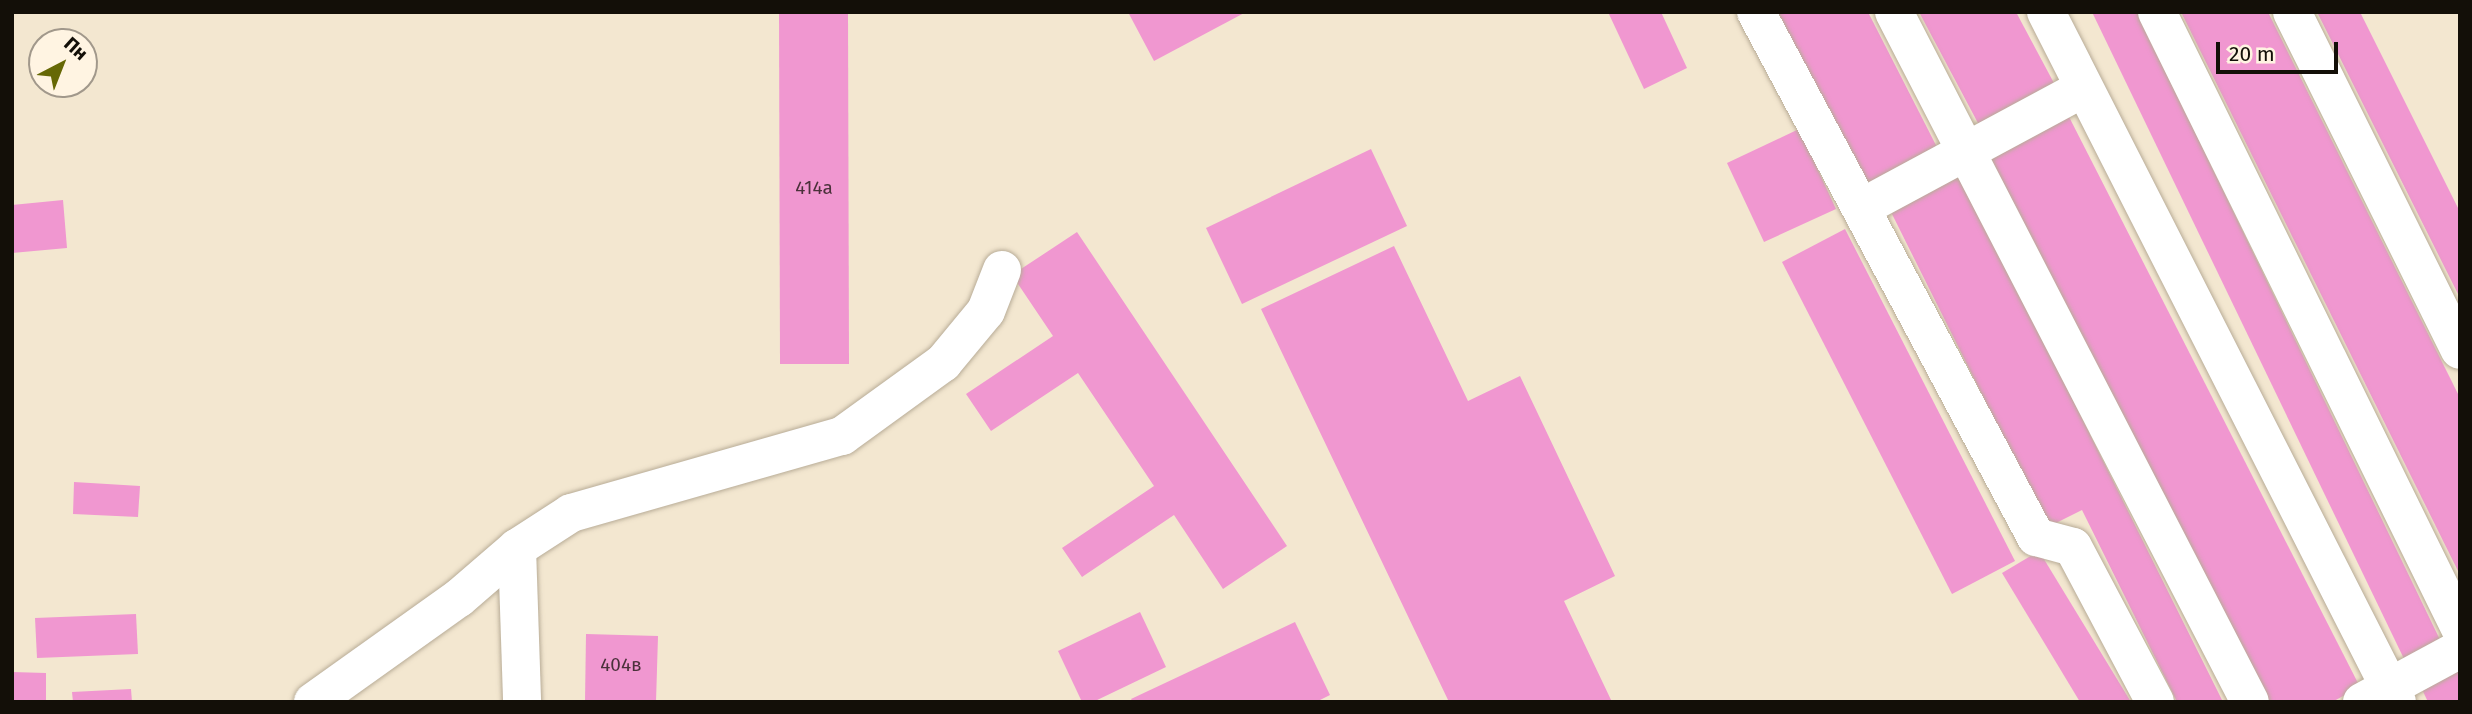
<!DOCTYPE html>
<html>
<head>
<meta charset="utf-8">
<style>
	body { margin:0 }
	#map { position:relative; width:2472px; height:714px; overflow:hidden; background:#f3e7d0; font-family:"Fira Sans",sans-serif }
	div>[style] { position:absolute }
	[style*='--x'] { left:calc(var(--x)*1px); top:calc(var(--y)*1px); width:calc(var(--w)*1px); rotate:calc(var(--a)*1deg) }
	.building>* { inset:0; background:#f097d0 }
	.roads { filter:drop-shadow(0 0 2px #b8ac97) drop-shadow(0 0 2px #b8ac97) }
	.minor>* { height:38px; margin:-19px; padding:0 19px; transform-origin:19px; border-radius:19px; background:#fff }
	span { translate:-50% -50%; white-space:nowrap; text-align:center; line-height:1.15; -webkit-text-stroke:5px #fff4e2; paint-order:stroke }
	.number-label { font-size:19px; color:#4a313a }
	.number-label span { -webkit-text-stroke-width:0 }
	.frame { position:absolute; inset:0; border:14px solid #130f08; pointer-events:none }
	.north { position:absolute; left:28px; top:28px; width:70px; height:70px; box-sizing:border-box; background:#fff4e2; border:2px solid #a1988b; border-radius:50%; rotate:42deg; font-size:19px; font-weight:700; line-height:28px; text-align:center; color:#130f08 }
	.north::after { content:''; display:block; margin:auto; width:24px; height:32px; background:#666805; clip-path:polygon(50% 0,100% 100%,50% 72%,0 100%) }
	.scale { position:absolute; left:2216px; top:42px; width:122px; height:32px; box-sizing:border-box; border:4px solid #130f08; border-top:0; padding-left:9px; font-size:21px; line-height:24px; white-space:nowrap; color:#130f08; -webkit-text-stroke:5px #fff4e2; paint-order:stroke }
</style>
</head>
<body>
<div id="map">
	<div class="building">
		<div style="clip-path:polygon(779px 12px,848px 12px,849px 364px,780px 364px)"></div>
		<div style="clip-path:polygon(1128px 12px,1246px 12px,1154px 61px)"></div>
		<div style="clip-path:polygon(1608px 12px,1661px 12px,1687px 68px,1644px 89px)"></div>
		<div style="clip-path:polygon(1778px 12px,1868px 12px,1942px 157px,1870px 193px)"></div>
		<div style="clip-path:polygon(1919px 12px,2016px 12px,2055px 85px,1979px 125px)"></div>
		<div style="clip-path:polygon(2092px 12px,2137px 12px,2443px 646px,2406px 663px)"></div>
		<div style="clip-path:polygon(2181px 12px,2268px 12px,2460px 398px,2460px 575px)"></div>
		<div style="clip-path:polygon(2317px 12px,2360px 12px,2460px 212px,2460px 298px)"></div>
		<div style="clip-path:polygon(2065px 109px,2360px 687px,2332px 702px,2268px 702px,1986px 149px)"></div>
		<div style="clip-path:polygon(1799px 129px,1836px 209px,1764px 242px,1727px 163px)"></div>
		<div style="clip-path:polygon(1371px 149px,1407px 226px,1242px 304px,1206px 228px)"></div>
		<div style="clip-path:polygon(1958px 169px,2223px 702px,2177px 702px,2082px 510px,2048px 527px,1887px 204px)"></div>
		<div style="clip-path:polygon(63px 200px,67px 248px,12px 253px,12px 205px)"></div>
		<div style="clip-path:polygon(1845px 229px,2015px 561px,1952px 594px,1782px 262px)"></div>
		<div style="clip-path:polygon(1077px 232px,1287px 546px,1223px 589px,1174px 515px,1082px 577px,1062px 548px,1154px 486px,1078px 373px,991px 431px,966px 394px,1053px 336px,1012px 275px)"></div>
		<div style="clip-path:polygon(1394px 246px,1468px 401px,1520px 376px,1615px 576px,1564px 601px,1612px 702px,1449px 702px,1261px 309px)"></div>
		<div style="clip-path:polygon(74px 482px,140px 486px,138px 517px,73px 514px)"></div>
		<div style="clip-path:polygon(2039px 551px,2131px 702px,2080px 702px,2002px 573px)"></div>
		<div style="clip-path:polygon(1140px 612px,1166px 667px,1093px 702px,1082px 702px,1058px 651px)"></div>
		<div style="clip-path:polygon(136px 614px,138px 654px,37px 658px,35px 618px)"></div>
		<div style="clip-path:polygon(1295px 622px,1330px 695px,1316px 702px,1133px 702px,1131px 699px)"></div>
		<div style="clip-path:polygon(586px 634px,658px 636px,656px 702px,585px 702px)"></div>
		<div style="clip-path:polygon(2456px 667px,2460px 674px,2460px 702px,2428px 702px,2420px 685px)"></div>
		<div style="clip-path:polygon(12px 672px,46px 673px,46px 702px,12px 702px)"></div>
		<div style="clip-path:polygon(131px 689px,132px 702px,73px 702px,72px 692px)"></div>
	</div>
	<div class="roads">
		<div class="minor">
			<div style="--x:1756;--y:12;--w:595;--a:61.93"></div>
			<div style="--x:2036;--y:537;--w:38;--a:15"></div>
			<div style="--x:2073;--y:547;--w:175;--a:62.1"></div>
			<div style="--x:1894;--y:12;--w:776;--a:62.71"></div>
			<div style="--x:2046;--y:12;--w:774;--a:63.04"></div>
			<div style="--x:2157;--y:12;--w:686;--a:63.81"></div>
			<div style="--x:2292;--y:12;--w:377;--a:63.6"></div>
			<div style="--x:1861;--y:208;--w:253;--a:-28.3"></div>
			<div style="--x:517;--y:548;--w:154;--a:88.1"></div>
			<div style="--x:313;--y:702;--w:179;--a:-35.5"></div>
			<div style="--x:459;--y:598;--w:77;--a:-40.8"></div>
			<div style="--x:517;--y:548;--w:64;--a:-32.9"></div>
			<div style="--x:571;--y:513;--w:282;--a:-15.9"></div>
			<div style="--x:842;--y:436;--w:125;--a:-35.9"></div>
			<div style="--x:943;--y:363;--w:67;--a:-50.4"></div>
			<div style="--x:986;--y:311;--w:44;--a:-68.7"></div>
			<div style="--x:2362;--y:702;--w:111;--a:-28.4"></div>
		</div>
	</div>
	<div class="number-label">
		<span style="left:814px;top:188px">414а</span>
		<span style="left:621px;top:665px">404в</span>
	</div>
	<div class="frame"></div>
	<div class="north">Пн</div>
	<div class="scale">20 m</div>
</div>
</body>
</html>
